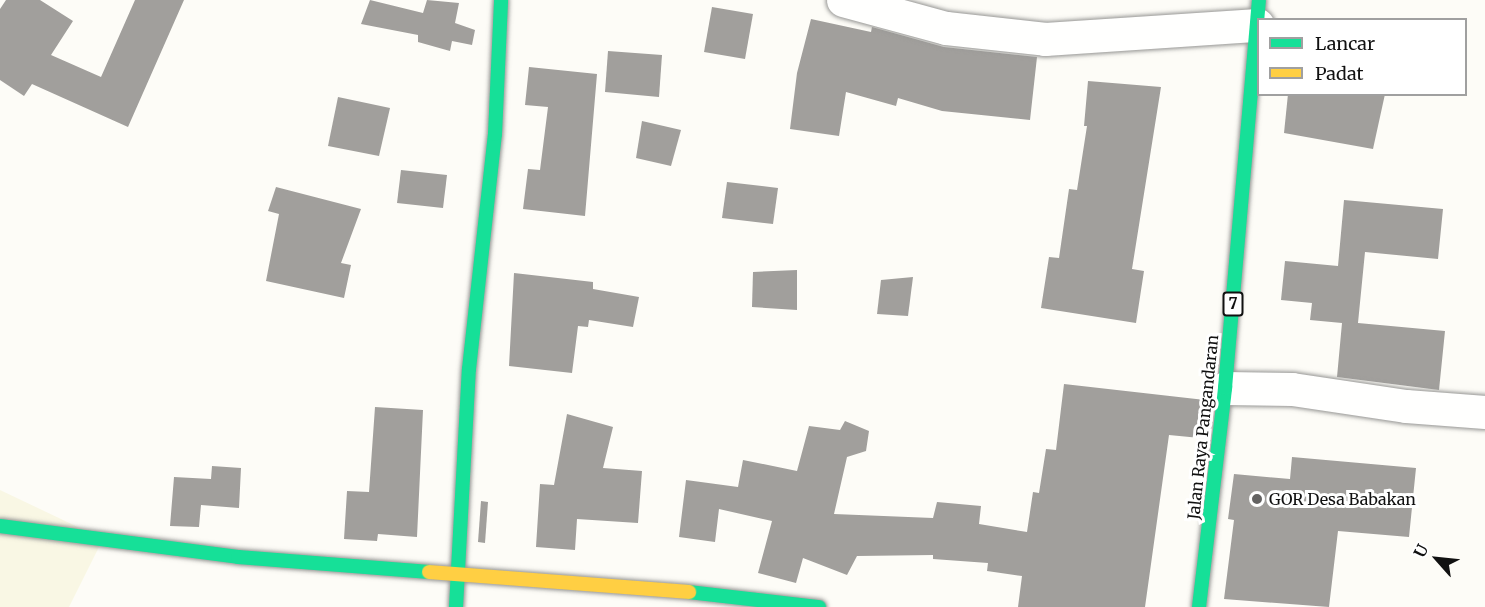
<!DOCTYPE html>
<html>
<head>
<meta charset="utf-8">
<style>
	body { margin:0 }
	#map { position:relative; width:1485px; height:607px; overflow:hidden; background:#fdfcf7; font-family:Merriweather,serif }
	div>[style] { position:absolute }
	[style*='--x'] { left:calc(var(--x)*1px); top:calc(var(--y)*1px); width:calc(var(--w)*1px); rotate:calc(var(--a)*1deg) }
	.farmland>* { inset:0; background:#f9f7e4 }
	.building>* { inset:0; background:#a19f9c }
	.roads { filter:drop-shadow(0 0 2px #979795) drop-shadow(0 0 2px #979795) }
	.street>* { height:33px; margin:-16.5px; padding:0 16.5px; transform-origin:16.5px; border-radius:16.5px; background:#fffffe }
	.fast>* { height:14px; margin:-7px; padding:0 7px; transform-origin:7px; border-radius:7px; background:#16e098 }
	.slow>* { height:14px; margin:-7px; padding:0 7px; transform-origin:7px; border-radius:7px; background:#ffcf43 }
	.dots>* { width:16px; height:16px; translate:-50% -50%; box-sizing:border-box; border:3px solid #fff; border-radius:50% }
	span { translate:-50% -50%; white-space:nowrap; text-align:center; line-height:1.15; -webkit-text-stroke:6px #fff; paint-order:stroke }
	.shield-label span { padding:2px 4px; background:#fff; border:2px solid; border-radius:4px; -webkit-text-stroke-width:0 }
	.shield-label { font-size:15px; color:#111; font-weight:700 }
	.street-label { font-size:16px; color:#111 }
	.poi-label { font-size:16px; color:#111 }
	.left { translate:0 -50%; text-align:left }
	.legend { position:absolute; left:1257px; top:18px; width:210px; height:78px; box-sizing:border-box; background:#fff; border:2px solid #a0a0a0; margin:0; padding:8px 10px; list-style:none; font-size:18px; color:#111 }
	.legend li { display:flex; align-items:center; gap:12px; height:30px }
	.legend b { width:30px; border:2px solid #a0a0a0 }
	.north { position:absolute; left:1407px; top:529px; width:60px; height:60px; -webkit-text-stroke:4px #fff; paint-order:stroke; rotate:297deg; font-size:16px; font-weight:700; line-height:24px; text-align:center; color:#111 }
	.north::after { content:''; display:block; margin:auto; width:21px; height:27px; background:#111; clip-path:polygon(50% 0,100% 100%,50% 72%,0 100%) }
</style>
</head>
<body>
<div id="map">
	<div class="farmland">
		<div style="clip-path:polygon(0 490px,103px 539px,69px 607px,0 607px)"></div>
	</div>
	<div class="building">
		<div style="clip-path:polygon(6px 0,40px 0,73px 21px,51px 55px,101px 77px,135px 0,184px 0,128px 127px,32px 84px,24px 96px,0 80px,0 9px)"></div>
		<div style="clip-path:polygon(370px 0,423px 13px,427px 0,459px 3px,455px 23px,475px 30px,472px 45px,452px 41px,450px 51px,418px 42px,418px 35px,361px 24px)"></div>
		<div style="clip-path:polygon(712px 7px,753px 14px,745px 59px,704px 52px)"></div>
		<div style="clip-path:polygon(811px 19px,871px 32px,872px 27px,944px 47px,1037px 57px,1030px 120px,942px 111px,898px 98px,896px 106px,846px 92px,839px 136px,790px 129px,797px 73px)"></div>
		<div style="clip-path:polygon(608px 51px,662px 55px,659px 97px,605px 92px)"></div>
		<div style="clip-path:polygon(529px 67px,597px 74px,585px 216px,523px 209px,528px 169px,540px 170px,548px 107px,525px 105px)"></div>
		<div style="clip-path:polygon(1088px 81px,1161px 87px,1132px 269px,1144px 271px,1136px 323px,1041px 308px,1049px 257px,1059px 258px,1069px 189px,1077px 190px,1087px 126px,1084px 126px)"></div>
		<div style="clip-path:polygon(1288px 94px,1385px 94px,1373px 149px,1284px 133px)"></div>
		<div style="clip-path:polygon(338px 97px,390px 108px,379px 156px,328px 146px)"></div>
		<div style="clip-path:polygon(642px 121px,681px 130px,671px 166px,636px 158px)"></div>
		<div style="clip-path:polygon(401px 170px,447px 175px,443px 208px,397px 203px)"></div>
		<div style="clip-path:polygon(727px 182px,778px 188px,773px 224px,722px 218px)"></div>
		<div style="clip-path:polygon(276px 187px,361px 209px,341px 263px,351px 265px,344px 298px,266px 281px,279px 214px,268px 211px)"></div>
		<div style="clip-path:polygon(1344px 200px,1443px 209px,1438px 259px,1365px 252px,1358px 323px,1445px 331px,1439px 390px,1337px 377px,1342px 323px,1310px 320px,1312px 303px,1281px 300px,1285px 261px,1338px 266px)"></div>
		<div style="clip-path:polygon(797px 270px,797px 310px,752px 307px,753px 272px)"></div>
		<div style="clip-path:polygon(514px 273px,593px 282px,593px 289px,639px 297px,633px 327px,589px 320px,588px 327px,578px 326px,572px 373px,509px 366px)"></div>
		<div style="clip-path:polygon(913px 277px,908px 316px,877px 314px,881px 280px)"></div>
		<div style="clip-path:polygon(1064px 384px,1205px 400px,1200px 438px,1169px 435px,1145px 607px,1018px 607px,1022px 576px,987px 571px,988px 563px,933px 559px,933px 555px,857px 556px,847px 575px,803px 558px,796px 583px,758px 573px,772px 521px,719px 509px,715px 542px,679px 537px,686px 480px,738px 487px,743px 460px,797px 471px,809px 426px,840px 430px,845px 421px,869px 431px,866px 451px,847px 457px,834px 514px,933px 518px,937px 502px,981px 506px,979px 524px,1027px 532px,1033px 492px,1039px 493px,1046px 449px,1056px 450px)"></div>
		<div style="clip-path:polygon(375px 407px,423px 410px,417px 537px,378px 534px,377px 541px,344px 539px,347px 491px,369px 492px)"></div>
		<div style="clip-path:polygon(567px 414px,613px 427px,603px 468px,642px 471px,638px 523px,577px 519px,575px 550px,536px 547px,540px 484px,554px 485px)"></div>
		<div style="clip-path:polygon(1292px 457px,1416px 468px,1409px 537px,1338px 531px,1329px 607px,1224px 599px,1234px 520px,1228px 519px,1234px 474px,1290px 479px)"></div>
		<div style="clip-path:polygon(212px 466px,241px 468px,239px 508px,201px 505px,199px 527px,170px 526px,174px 477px,211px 479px)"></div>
		<div style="clip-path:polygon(481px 501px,488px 502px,485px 543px,478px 542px)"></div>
	</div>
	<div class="roads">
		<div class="street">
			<div style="--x:843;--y:0;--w:107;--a:15.2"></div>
			<div style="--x:946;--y:28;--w:100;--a:6.3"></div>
			<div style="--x:1045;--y:39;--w:213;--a:-3.8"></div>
			<div style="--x:1225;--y:388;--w:67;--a:0.9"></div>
			<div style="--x:1292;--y:389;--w:115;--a:8.5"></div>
			<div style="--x:1406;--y:406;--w:79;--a:4.3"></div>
		</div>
		<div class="fast">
			<div style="--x:0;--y:526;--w:240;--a:7.4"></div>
			<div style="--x:238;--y:557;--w:192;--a:4.5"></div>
			<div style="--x:689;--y:592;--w:131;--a:6.6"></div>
			<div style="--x:456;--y:607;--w:238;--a:-86.9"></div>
			<div style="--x:469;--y:369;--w:236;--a:-83.7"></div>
			<div style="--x:495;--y:134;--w:134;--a:-87.4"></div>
			<div style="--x:1199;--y:607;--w:221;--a:-83.2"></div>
			<div style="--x:1225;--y:388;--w:389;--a:-85"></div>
		</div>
		<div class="slow">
			<div style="--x:429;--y:572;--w:261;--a:4.4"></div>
		</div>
	</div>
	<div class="dots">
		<div style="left:1257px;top:499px;background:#646362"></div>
	</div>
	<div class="shield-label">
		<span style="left:1233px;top:304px">7</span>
	</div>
	<div class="street-label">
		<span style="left:1203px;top:427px;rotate:-84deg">Jalan Raya Pangandaran</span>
	</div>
	<div class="poi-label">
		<span class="left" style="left:1269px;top:499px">GOR Desa Babakan</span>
	</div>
	<ul class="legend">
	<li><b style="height:8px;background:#16e098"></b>Lancar</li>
	<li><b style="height:8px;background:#ffcf43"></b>Padat</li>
	</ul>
	<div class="north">U</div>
</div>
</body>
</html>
